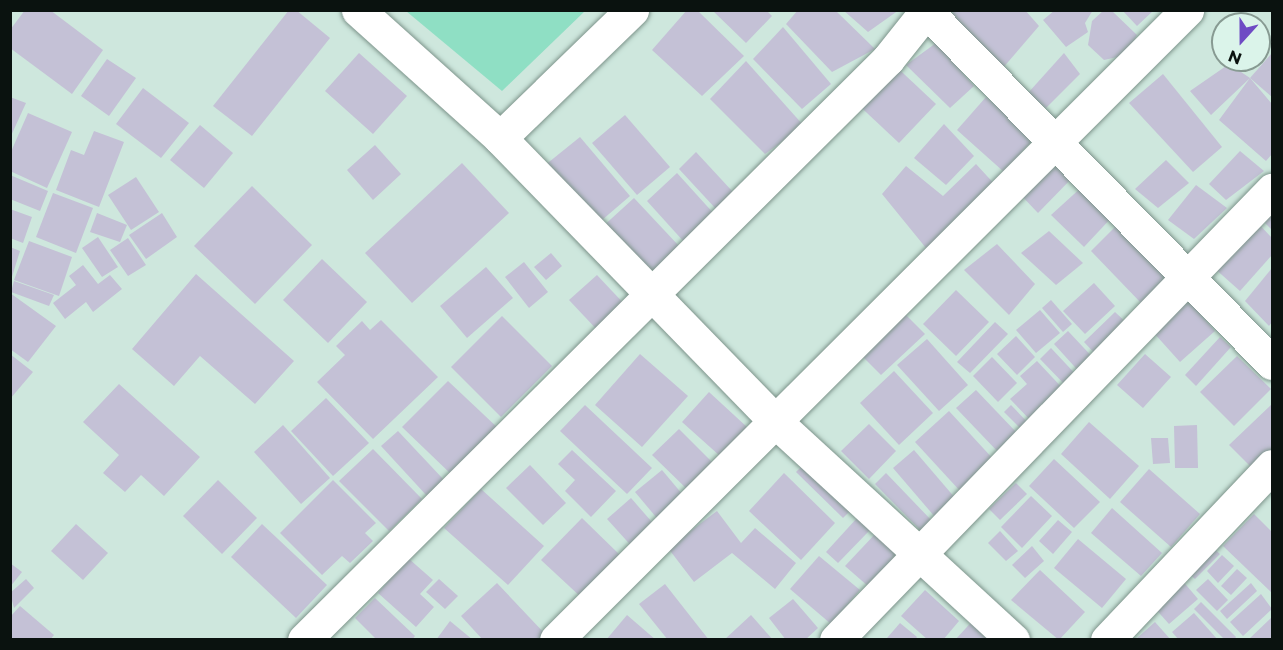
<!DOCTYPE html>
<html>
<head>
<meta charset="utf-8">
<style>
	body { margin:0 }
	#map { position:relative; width:1283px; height:650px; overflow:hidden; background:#cee7dd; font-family:Montserrat,sans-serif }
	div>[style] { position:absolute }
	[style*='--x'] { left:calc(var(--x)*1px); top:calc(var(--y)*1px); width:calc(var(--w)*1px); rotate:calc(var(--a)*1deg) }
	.green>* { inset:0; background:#8fdfc4 }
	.building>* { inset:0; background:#c4c1d6 }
	.roads { filter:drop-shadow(0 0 2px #7d948b) drop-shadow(0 0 2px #7d948b) }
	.minor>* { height:33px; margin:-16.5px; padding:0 16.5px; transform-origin:16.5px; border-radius:16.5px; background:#fff }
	span { translate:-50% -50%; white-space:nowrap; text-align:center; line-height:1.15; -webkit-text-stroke:6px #dbf4ea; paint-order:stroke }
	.frame { position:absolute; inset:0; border:12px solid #0a120f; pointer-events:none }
	.north { position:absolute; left:1211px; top:12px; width:60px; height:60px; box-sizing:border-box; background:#dbf4ea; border:2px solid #879a92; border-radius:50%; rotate:201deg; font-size:16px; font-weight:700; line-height:24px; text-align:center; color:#0a120f }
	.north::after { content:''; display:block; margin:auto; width:21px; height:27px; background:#6e4bc4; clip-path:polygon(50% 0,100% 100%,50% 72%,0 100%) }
</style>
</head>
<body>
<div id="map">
	<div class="green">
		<div style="clip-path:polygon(406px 11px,585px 11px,502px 91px)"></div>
	</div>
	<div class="building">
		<div style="clip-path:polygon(25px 10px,50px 10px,103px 50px,72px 94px,10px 48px,10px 30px)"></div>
		<div style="clip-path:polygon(289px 10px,296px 10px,330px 38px,252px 136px,213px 106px)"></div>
		<div style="clip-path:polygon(687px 10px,697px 10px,744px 56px,702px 96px,652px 50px)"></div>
		<div style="clip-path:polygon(712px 10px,766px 10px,772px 16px,746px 43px)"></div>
		<div style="clip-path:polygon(798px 10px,835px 10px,875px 49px,832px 72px,786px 24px)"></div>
		<div style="clip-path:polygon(843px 10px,899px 10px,868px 32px)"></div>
		<div style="clip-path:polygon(955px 10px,1025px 10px,1039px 26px,1002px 69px,947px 20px)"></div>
		<div style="clip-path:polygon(1055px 10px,1093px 10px,1085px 23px,1088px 32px,1066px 47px,1043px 20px)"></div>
		<div style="clip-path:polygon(1104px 10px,1111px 10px,1137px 35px,1126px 55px,1104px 60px,1088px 45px,1092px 21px)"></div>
		<div style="clip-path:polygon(1122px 10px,1154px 10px,1137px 26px)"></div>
		<div style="clip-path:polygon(783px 27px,831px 84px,802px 109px,753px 59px)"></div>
		<div style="clip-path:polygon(936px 43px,974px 86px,950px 108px,906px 65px)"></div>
		<div style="clip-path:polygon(359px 53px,407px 96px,373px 134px,325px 91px)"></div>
		<div style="clip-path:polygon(1064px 53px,1080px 74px,1046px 108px,1028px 93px)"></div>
		<div style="clip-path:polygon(1272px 53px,1272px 97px,1250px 78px)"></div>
		<div style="clip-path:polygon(107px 59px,136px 78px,109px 116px,81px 96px)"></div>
		<div style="clip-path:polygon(888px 59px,936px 104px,899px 143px,851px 98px)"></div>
		<div style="clip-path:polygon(746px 61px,804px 126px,765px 154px,710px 99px)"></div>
		<div style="clip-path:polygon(1229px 64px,1250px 78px,1272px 104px,1272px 154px,1266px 161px,1219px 120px,1250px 78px,1211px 115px,1190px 91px)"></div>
		<div style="clip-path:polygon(1163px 74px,1222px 147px,1193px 172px,1129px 103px)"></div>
		<div style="clip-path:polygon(143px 88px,189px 123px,161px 158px,116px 124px)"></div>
		<div style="clip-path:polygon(10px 97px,26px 103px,10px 138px)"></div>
		<div style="clip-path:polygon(986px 97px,1034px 139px,1004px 172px,957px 130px)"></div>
		<div style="clip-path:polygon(28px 113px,72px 132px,47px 188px,10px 171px,10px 154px)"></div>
		<div style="clip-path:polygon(625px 115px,670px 167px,637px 195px,592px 143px)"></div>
		<div style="clip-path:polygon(944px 124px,974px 156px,946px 185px,914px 158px)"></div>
		<div style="clip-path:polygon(200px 125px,233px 153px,204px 188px,170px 160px)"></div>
		<div style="clip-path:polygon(94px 131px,124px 142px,99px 207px,56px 190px,71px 150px,84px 155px)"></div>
		<div style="clip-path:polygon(580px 137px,630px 196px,595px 226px,544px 166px)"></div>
		<div style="clip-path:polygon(375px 145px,401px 174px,373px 200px,347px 170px)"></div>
		<div style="clip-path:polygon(1054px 151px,1076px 174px,1038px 213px,1016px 190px)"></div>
		<div style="clip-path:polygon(1240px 151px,1264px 171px,1226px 200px,1209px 184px)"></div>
		<div style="clip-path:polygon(696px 152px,733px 192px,716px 209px,679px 169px)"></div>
		<div style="clip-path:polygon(1166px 160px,1189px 183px,1158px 208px,1135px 189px)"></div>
		<div style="clip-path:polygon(462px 163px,509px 213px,412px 303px,365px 253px)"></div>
		<div style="clip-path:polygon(976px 164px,998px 188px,926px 248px,882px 194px,906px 166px,943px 196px)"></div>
		<div style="clip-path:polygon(677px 173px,716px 216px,685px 243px,647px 201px)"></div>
		<div style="clip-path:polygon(10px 175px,48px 191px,40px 211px,10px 199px)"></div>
		<div style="clip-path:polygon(136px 177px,159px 212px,131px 230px,108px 195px)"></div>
		<div style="clip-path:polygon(1084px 185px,1114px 215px,1084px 247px,1051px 215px)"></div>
		<div style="clip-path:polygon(1196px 185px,1227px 208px,1194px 239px,1168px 220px)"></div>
		<div style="clip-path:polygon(252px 186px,312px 245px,255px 304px,194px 246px)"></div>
		<div style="clip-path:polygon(53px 193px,93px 208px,76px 253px,36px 237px)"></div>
		<div style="clip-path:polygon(634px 198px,679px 246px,646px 278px,600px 229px)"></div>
		<div style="clip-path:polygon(10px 209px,32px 217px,23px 243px,10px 238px)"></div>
		<div style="clip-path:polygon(97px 213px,127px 225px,120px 242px,90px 232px)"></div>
		<div style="clip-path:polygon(162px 213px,177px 237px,146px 259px,129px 235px)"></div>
		<div style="clip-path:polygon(1272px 214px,1272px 230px,1265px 223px)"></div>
		<div style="clip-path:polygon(1253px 218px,1272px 238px,1272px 255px,1240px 291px,1213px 267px)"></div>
		<div style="clip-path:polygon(1121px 221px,1173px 274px,1142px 304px,1091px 251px)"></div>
		<div style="clip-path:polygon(1049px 231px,1083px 263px,1056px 285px,1021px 253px)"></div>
		<div style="clip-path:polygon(98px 237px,118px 267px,102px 277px,82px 248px)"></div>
		<div style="clip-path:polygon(128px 238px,146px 265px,128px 276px,110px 250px)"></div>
		<div style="clip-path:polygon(29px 241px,72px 257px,59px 296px,14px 280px)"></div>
		<div style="clip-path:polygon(997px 244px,1035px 284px,1009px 315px,964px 270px)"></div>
		<div style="clip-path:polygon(10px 247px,20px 251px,11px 280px,10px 280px)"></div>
		<div style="clip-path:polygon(551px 253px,562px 266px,546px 280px,534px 267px)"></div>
		<div style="clip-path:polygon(322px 259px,367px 302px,328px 343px,283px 300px)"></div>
		<div style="clip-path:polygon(524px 262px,548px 292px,529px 308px,505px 277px)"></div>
		<div style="clip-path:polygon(83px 265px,98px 284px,110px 275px,122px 289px,93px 312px,86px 302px,65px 319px,53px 303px,76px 285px,69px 276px)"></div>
		<div style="clip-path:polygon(486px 267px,513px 298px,467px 338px,440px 306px)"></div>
		<div style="clip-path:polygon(1272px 268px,1272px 322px,1269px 326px,1245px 301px)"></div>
		<div style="clip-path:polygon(196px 274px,294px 361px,255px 404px,200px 356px,174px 386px,132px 349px)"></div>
		<div style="clip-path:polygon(597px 275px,628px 308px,600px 333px,569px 300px)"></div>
		<div style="clip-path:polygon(14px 281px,54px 295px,49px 306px,11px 292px)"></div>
		<div style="clip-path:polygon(1094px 283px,1115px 306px,1085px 334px,1063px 311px)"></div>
		<div style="clip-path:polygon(956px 290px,989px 322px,956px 356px,923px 324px)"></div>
		<div style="clip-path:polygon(10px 293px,56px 326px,28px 362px,10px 349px)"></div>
		<div style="clip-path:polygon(1051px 300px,1072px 324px,1063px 332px,1042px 308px)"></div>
		<div style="clip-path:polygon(1188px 300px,1215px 331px,1180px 362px,1153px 332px)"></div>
		<div style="clip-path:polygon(1040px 310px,1060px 333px,1036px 353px,1016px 330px)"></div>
		<div style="clip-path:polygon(1115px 312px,1130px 326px,1098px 357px,1084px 342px)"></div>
		<div style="clip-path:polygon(905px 314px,925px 334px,881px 375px,861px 355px)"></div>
		<div style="clip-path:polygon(502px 316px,552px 366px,501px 417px,451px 367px)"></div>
		<div style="clip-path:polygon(381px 320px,438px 377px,373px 439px,317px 382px,345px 355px,336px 346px,362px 321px,370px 330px)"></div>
		<div style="clip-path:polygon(995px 322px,1008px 334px,970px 373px,957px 362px)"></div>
		<div style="clip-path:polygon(1068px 331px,1098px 363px,1083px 376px,1054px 344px)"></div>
		<div style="clip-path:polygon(1016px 336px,1035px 357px,1017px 375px,997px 354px)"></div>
		<div style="clip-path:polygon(1220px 337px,1231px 347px,1196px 386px,1185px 375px)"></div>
		<div style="clip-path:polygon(927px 339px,968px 385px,939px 411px,897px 365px)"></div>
		<div style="clip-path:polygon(1051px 348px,1081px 380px,1070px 390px,1040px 359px)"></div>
		<div style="clip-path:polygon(10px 354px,33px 372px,10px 399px)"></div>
		<div style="clip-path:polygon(640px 354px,688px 396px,642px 447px,595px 405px)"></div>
		<div style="clip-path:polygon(1145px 354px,1171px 377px,1143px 408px,1117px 385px)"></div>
		<div style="clip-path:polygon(1237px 356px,1271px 389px,1234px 426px,1200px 392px)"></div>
		<div style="clip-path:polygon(992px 357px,1017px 383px,998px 402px,973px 376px)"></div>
		<div style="clip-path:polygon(1037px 361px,1067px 393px,1034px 424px,1010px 399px,1027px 384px,1020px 376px)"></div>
		<div style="clip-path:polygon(894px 371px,933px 413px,899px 445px,860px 403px)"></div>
		<div style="clip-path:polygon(448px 381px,499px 429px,453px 476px,402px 427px)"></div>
		<div style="clip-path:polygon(119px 384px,200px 457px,164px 496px,141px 475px,125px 492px,103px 473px,119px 455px,83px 422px)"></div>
		<div style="clip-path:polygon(976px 390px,1019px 435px,999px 453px,956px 408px)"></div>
		<div style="clip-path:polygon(709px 392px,747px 427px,720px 456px,682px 422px)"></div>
		<div style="clip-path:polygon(326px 398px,369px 443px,333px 476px,291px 431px)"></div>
		<div style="clip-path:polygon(1272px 404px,1272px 452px,1254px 470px,1229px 445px)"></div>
		<div style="clip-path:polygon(585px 405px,652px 468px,627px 494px,560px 431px)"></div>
		<div style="clip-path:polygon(1011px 405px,1030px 425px,1023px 431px,1004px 412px)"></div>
		<div style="clip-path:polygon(949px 411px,995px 461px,961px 492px,915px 442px)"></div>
		<div style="clip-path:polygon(1089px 422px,1139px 466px,1110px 499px,1061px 454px)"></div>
		<div style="clip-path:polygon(869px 424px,896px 451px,869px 479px,841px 451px)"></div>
		<div style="clip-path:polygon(283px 425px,330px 478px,301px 504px,254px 452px)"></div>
		<div style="clip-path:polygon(1197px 425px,1198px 468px,1175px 468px,1174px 426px)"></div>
		<div style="clip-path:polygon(679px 429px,718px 468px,692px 494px,652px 455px)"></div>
		<div style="clip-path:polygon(398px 431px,444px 480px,427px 496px,381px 446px)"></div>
		<div style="clip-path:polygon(1151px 438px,1168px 438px,1170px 463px,1153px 464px)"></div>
		<div style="clip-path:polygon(373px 449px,422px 499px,389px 531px,339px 481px)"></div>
		<div style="clip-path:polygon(572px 450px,616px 491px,591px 517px,565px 491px,575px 480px,558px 464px)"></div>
		<div style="clip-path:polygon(914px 450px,956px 499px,935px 517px,893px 468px)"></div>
		<div style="clip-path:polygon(810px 458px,857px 504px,843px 518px,796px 472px)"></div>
		<div style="clip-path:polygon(1054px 459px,1100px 502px,1074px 528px,1029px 486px)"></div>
		<div style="clip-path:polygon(530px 465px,566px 503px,543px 525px,506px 488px)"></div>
		<div style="clip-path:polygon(1149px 469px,1200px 514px,1171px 547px,1120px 502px)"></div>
		<div style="clip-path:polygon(662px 470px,688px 501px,661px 523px,635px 492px)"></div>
		<div style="clip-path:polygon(784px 473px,835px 523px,801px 560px,749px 511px)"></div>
		<div style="clip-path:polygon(886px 473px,934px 523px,923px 533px,875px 484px)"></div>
		<div style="clip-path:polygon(218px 480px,257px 518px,222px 554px,183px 516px)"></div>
		<div style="clip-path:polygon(333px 480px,376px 523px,365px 533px,373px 541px,350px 563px,342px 556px,322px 575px,280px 533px)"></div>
		<div style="clip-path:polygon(1016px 483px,1027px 494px,1000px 520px,989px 509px)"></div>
		<div style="clip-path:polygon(481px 489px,544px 546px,508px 585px,444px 528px)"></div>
		<div style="clip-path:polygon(1031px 496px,1052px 516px,1022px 548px,1001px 527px)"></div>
		<div style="clip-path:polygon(631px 498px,658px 529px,635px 550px,607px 519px)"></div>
		<div style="clip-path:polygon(1112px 508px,1162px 553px,1141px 576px,1091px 533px)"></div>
		<div style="clip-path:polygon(717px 511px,741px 543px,755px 528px,796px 563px,775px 589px,732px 553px,694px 582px,668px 548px)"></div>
		<div style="clip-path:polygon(1254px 514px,1272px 532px,1272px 593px,1223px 546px)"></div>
		<div style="clip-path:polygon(582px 518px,623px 558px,583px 599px,541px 560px)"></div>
		<div style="clip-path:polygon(857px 518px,870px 530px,838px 563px,826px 552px)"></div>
		<div style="clip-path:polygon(1058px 520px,1072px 532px,1053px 554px,1039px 541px)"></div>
		<div style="clip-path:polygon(76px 524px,108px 553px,83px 580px,51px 551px)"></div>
		<div style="clip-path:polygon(262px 524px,327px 585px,296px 618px,231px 557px)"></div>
		<div style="clip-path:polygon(1000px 531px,1018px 551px,1006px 561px,988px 543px)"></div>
		<div style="clip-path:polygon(876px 533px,899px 554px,869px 587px,845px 566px)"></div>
		<div style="clip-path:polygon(1078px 539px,1126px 579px,1102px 608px,1054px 568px)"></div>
		<div style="clip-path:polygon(1032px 546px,1044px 561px,1025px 578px,1012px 565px)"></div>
		<div style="clip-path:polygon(1213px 548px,1220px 554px,1195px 579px,1188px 573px)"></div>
		<div style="clip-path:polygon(1222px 555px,1234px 566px,1218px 583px,1207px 571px)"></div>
		<div style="clip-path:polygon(819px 556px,860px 590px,831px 624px,790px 589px)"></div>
		<div style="clip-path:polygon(408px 558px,433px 580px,420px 594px,434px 607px,416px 627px,378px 593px)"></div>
		<div style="clip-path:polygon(10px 563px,22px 572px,10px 587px)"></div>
		<div style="clip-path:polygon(1237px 569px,1247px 578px,1231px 595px,1221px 586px)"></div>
		<div style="clip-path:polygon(1040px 570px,1085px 612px,1059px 640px,1011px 600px)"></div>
		<div style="clip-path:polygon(26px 579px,34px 588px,14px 608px,10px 593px)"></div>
		<div style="clip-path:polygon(439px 579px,458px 596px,445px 609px,426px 592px)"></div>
		<div style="clip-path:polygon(1181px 579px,1198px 599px,1169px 624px,1152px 605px)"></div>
		<div style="clip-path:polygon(1208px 579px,1228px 600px,1217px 611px,1196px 590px)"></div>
		<div style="clip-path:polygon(497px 583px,547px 636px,544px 640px,483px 640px,461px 616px)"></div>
		<div style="clip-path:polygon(1251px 583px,1257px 591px,1227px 619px,1220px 611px)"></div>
		<div style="clip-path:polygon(665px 584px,709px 640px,668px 640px,639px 604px)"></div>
		<div style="clip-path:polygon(925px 590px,959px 621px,943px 640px,928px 640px,901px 616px)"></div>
		<div style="clip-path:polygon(1261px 594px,1272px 609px,1243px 636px,1230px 622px)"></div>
		<div style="clip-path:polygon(375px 598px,415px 636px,412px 640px,377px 640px,355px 618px)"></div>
		<div style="clip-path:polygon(793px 599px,818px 628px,805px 640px,786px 640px,769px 618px)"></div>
		<div style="clip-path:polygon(1201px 602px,1236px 637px,1234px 640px,1225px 640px,1194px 609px)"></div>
		<div style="clip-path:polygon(20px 606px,54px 635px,50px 640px,10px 640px,10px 617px)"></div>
		<div style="clip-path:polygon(1194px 613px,1218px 640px,1179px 640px,1172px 632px)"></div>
		<div style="clip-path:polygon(627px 615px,656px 640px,606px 640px)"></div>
		<div style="clip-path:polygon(751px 615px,773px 640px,724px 640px)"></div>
		<div style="clip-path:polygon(977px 616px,1003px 640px,955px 640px)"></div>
		<div style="clip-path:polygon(1272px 617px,1272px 640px,1248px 640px)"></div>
		<div style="clip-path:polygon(450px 621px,473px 640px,436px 640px)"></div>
		<div style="clip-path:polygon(1155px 622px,1171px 640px,1135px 640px)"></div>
		<div style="clip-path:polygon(900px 623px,917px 637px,915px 640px,887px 638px)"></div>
	</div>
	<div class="roads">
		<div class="minor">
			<div style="--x:358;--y:10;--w:191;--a:42"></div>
			<div style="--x:500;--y:138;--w:396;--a:45.8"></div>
			<div style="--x:776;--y:422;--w:322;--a:42.6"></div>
			<div style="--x:925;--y:10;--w:495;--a:45.5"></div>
			<div style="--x:500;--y:138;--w:184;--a:-44.1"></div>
			<div style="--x:304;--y:640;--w:824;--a:-44.85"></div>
			<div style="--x:888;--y:59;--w:63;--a:-51.5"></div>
			<div style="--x:556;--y:640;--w:892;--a:-44.95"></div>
			<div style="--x:836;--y:640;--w:627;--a:-45.91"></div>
			<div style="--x:1107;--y:640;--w:240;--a:-46.5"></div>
		</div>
	</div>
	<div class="frame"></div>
	<div class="north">N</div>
</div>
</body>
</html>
